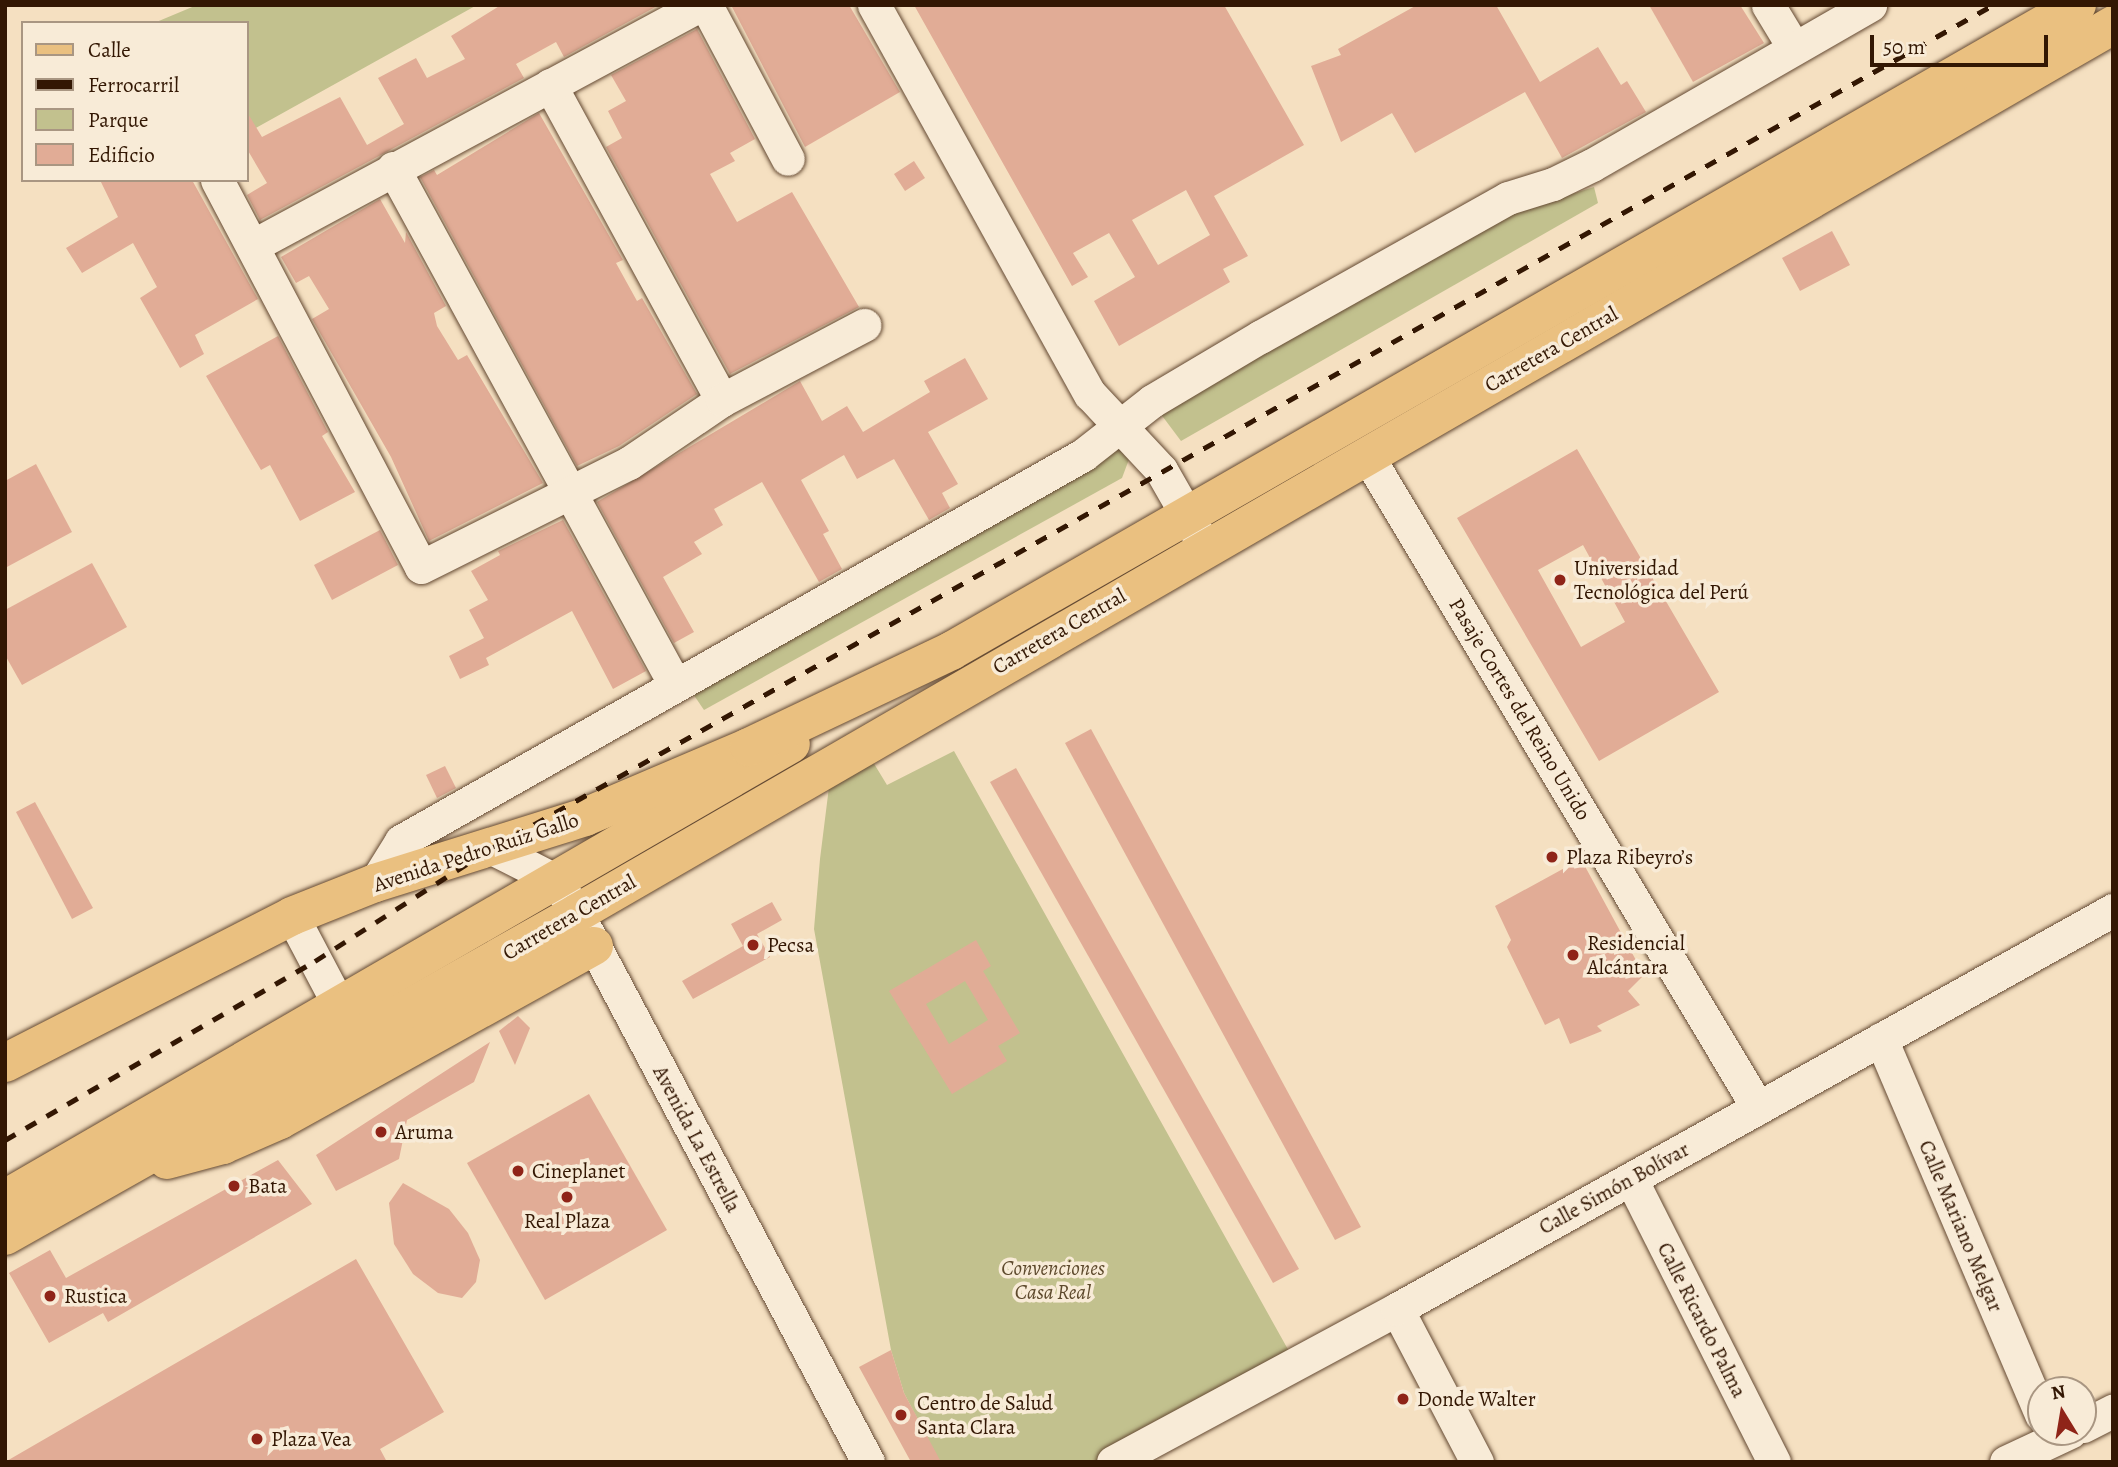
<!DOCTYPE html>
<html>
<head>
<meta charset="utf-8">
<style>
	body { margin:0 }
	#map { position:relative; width:2118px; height:1467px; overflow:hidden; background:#f5e0c1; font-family:Alegreya,serif }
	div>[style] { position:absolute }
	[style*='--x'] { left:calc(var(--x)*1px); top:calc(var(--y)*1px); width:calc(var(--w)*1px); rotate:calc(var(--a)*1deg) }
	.green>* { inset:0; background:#c2c18e }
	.building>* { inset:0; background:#e1ac96 }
	.roads { filter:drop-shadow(0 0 2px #644932) drop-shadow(0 0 2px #644932) }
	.minor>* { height:33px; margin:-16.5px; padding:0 16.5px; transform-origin:16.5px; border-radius:16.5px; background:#f8ebd7 }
	.major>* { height:38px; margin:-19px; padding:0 19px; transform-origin:19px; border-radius:19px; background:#eac080 }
	.highway>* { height:38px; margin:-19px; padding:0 19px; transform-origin:19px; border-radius:19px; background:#eac080 }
	.rail>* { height:5px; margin-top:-2.5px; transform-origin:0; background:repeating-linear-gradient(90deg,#331703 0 12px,transparent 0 24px) }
	.dots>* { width:19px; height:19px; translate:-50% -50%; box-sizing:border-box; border:4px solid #f8ebd7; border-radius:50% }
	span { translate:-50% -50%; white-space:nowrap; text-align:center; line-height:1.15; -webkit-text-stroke:7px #f8ebd7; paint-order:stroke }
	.street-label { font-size:21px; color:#331703 }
	.poi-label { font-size:21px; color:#331703 }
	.left { translate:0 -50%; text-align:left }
	.park-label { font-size:21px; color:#5e4a2d; font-style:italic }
	.frame { position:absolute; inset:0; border:7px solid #331703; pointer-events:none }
	.legend { position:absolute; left:21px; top:21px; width:228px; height:161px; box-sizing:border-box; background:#f8ebd7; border:2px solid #a99682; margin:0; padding:9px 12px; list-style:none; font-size:21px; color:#331703 }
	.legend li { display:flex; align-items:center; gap:14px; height:35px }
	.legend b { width:35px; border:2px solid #a99682 }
	.north { position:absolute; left:2027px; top:1376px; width:70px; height:70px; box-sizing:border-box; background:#f8ebd7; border:2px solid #a99682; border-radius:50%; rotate:349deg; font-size:19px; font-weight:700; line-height:28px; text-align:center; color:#331703 }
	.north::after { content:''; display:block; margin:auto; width:24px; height:32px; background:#8f2418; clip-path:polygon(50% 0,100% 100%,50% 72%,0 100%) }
	.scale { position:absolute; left:1870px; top:35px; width:178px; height:32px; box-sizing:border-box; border:4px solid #331703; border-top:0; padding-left:9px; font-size:21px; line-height:24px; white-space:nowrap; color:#331703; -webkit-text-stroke:5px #f8ebd7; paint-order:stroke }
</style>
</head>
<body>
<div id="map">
	<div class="green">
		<div style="clip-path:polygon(197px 5px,477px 5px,247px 133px,247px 23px,154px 23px)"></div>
		<div style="clip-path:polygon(1594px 187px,1598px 203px,1181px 441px,1160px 413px,1520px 210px)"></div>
		<div style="clip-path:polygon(1121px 438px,1134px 446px,1122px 478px,704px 710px,689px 688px)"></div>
		<div style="clip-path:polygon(954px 751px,1290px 1353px,1140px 1429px,1137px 1439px,1094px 1462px,940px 1462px,904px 1393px,891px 1350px,814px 929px,820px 859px,829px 787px,873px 762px,887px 785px)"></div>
	</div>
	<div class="building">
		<div style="clip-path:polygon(501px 5px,659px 5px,564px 57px,556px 42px,516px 64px,524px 78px,260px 220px,247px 195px,267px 183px,247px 149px,247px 112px,262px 137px,340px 97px,367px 145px,404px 124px,378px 78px,416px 58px,427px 78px,465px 59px,451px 36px)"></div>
		<div style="clip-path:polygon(731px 5px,849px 5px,900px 92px,805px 147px)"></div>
		<div style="clip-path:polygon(evenodd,914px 5px,1224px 5px,1304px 145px,1214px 196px,1248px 256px,1223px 269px,1230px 282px,1119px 346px,1094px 301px,1135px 277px,1109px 233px,1073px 253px,1088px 277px,1072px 286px,914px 5px,1186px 190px,1210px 235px,1158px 265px,1132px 220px,1186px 190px)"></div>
		<div style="clip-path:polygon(1417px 5px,1496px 5px,1540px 82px,1598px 47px,1621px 85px,1627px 81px,1646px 112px,1562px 158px,1525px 92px,1415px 153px,1392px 113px,1341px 142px,1311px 66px,1341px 55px,1338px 49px)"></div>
		<div style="clip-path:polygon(1649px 5px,1740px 5px,1764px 43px,1693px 82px)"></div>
		<div style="clip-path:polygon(697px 29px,755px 139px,730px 153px,735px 161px,710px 174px,737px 222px,792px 192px,859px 307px,730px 374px,606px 147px,622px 138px,608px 111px,626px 101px,611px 75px)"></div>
		<div style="clip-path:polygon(539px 113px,623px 260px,616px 263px,637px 301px,642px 298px,697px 394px,619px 446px,577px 466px,420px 177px,434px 170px,437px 175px)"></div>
		<div style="clip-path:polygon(914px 161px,925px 178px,905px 191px,894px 174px)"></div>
		<div style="clip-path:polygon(100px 180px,192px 180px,258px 299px,195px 335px,204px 354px,180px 368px,140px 298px,157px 287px,133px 243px,82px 273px,66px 248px,118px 217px)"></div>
		<div style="clip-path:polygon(380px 199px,405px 243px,406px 232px,446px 306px,434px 313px,437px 326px,458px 360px,467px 355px,543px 483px,429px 541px,391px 457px,312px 319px,329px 309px,309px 276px,296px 283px,281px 257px)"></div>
		<div style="clip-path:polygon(1832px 231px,1850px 265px,1800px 291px,1782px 258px)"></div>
		<div style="clip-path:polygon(278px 336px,328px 432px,322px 436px,355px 492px,300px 521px,270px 465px,261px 470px,206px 376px)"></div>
		<div style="clip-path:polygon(965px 358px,988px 399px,928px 432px,958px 484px,942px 493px,950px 508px,929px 520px,894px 459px,857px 479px,844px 455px,801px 480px,829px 531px,823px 534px,842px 569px,819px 582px,762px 482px,714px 509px,723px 525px,694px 542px,702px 554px,663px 577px,694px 632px,674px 643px,597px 502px,800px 381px,822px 421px,847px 406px,863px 432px,930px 392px,924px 381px)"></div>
		<div style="clip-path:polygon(evenodd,1577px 449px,1719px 692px,1599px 761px,1457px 518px,1577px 449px,1583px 545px,1625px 622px,1581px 647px,1538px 570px,1583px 545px)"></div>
		<div style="clip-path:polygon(36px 464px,72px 532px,5px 568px,5px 481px)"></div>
		<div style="clip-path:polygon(563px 520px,646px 671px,613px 689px,572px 611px,486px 658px,489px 665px,460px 679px,449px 656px,484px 638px,469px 610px,488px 600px,471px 571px,500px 555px,498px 551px)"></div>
		<div style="clip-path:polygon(380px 530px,398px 565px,332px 600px,314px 565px)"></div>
		<div style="clip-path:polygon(92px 563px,127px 627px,22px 685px,5px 655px,5px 610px)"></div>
		<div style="clip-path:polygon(1091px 729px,1361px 1227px,1335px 1240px,1065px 743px)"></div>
		<div style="clip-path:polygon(445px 766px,456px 788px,437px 798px,426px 775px)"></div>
		<div style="clip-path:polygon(1016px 768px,1299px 1269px,1273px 1283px,990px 782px)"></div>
		<div style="clip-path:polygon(35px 802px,93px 908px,72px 919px,16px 812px)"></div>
		<div style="clip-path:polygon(1581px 859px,1644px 975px,1628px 991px,1640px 1005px,1597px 1026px,1602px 1031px,1570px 1044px,1559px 1018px,1545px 1025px,1507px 947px,1511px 940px,1495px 906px)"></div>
		<div style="clip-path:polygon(772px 902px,782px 920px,757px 934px,770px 957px,693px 999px,682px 981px,743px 946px,731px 924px)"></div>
		<div style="clip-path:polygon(evenodd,976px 940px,991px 966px,983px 971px,1020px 1033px,998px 1046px,1007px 1061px,952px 1094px,889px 991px,976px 940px,965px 981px,988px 1020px,949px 1044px,926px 1004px,965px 981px)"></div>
		<div style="clip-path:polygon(518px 1016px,530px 1028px,515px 1065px,499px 1031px)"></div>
		<div style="clip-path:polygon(490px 1042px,474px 1082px,407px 1120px,399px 1159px,336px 1191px,316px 1155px)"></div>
		<div style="clip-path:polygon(589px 1094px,667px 1230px,545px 1300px,467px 1163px)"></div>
		<div style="clip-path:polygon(278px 1160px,312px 1204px,108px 1322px,103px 1313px,49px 1343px,9px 1273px,50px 1250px,66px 1278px)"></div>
		<div style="clip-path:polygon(403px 1183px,449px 1209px,468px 1233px,480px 1260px,476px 1282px,462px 1298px,438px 1293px,413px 1274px,394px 1244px,389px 1203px)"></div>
		<div style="clip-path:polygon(356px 1259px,444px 1412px,380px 1449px,387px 1462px,5px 1462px)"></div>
		<div style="clip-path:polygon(891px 1350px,904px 1393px,941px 1462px,911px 1462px,859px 1367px)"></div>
	</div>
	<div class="roads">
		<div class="minor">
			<div style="--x:706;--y:5;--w:174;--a:62"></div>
			<div style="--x:874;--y:5;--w:445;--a:61"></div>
			<div style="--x:1090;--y:394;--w:104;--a:46.9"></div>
			<div style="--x:1161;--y:470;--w:78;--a:60.2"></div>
			<div style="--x:1768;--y:5;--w:50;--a:58.8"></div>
			<div style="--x:550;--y:85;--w:359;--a:61.4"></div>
			<div style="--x:393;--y:168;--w:587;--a:61.38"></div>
			<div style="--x:217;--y:180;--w:437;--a:62.2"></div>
			<div style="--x:421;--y:567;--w:233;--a:-26.6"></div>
			<div style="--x:629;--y:463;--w:112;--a:-34.1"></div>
			<div style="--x:722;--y:400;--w:161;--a:-27.8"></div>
			<div style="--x:254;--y:245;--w:506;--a:-28.29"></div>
			<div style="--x:1367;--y:455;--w:761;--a:59.09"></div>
			<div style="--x:492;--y:848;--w:71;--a:26.9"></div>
			<div style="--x:555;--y:880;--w:40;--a:56"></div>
			<div style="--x:577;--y:913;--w:621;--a:62.07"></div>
			<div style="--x:375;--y:883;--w:49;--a:-58.2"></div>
			<div style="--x:401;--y:841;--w:784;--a:-29.51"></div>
			<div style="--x:1083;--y:455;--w:88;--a:-38"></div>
			<div style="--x:1152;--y:401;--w:126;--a:-30.7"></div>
			<div style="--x:1260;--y:337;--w:284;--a:-29.3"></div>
			<div style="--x:1508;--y:198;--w:47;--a:-17.3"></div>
			<div style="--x:1553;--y:184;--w:43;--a:-26"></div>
			<div style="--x:1592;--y:165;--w:321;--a:-29.9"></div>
			<div style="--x:292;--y:916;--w:101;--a:62.2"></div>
			<div style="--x:1881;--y:1039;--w:408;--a:66.9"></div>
			<div style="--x:1631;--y:1179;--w:317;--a:63.2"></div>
			<div style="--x:1397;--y:1309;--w:173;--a:62.4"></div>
			<div style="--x:2083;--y:1426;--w:34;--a:-27"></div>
			<div style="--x:1113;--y:1462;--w:323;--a:-28.3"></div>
			<div style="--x:1397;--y:1309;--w:820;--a:-29.13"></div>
			<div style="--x:2006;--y:1462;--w:71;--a:-25.1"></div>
		</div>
		<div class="major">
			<div style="--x:5;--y:1199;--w:908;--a:-30.07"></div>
		</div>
		<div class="highway">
			<div style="--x:5;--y:1063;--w:322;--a:-27.1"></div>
			<div style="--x:292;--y:916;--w:89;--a:-21.7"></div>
			<div style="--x:375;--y:883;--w:220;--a:-17.4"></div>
			<div style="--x:585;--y:817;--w:178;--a:-23.1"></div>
			<div style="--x:749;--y:747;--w:224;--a:-25.4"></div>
			<div style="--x:951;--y:651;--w:1298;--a:-29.84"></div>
			<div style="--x:167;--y:1160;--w:58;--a:-15"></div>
			<div style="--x:223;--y:1145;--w:62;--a:-23.7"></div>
			<div style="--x:280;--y:1120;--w:359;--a:-29"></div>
			<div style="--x:5;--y:1236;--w:657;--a:-29.45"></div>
			<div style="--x:577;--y:913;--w:1774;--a:-30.03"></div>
		</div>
	</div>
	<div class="rail">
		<div style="--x:5;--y:1140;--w:358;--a:-30"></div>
		<div style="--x:315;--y:961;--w:210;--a:-32.6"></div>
		<div style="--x:492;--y:848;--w:1722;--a:-29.32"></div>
	</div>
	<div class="dots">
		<div style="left:1560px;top:580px;background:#8f2418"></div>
		<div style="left:1552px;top:857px;background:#8f2418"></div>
		<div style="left:753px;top:945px;background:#8f2418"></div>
		<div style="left:1573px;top:955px;background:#8f2418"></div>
		<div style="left:381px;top:1132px;background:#8f2418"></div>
		<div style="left:518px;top:1171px;background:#8f2418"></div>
		<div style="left:234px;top:1186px;background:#8f2418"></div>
		<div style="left:567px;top:1197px;background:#8f2418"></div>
		<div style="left:50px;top:1296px;background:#8f2418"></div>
		<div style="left:1403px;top:1399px;background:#8f2418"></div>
		<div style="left:901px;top:1415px;background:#8f2418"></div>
		<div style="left:257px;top:1439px;background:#8f2418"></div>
	</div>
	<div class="street-label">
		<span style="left:1551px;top:349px;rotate:-30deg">Carretera Central</span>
		<span style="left:1059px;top:631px;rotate:-30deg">Carretera Central</span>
		<span style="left:1520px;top:709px;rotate:59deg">Pasaje Cortes del Reino Unido</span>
		<span style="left:476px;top:852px;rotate:-18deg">Avenida Pedro Ruiz Gallo</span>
		<span style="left:569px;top:917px;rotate:-30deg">Carretera Central</span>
		<span style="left:697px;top:1139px;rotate:62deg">Avenida La Estrella</span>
		<span style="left:1614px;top:1188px;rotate:-29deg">Calle Simón Bolívar</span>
		<span style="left:1961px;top:1226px;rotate:67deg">Calle Mariano Melgar</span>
		<span style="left:1702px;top:1320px;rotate:63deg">Calle Ricardo Palma</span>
	</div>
	<div class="poi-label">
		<span class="left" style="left:1574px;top:580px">Universidad<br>Tecnológica del Perú</span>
		<span class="left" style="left:1566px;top:857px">Plaza Ribeyro’s</span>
		<span class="left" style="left:1587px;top:955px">Residencial<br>Alcántara</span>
		<span class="left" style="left:767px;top:945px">Pecsa</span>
		<span class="left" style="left:395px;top:1132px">Aruma</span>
		<span class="left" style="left:532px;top:1171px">Cineplanet</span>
		<span class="left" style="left:248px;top:1186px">Bata</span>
		<span style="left:567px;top:1221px">Real Plaza</span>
		<span class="left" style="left:64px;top:1296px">Rustica</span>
		<span class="left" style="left:1417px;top:1399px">Donde Walter</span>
		<span class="left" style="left:917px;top:1415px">Centro de Salud<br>Santa Clara</span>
		<span class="left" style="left:271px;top:1439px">Plaza Vea</span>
	</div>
	<div class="park-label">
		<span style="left:1053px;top:1280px">Convenciones<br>Casa Real</span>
	</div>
	<div class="frame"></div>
	<ul class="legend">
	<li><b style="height:9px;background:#eac080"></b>Calle</li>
	<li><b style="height:9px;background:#331703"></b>Ferrocarril</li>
	<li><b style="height:19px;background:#c2c18e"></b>Parque</li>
	<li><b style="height:19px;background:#e1ac96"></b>Edificio</li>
	</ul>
	<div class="north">N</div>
	<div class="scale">50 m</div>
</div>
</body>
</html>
